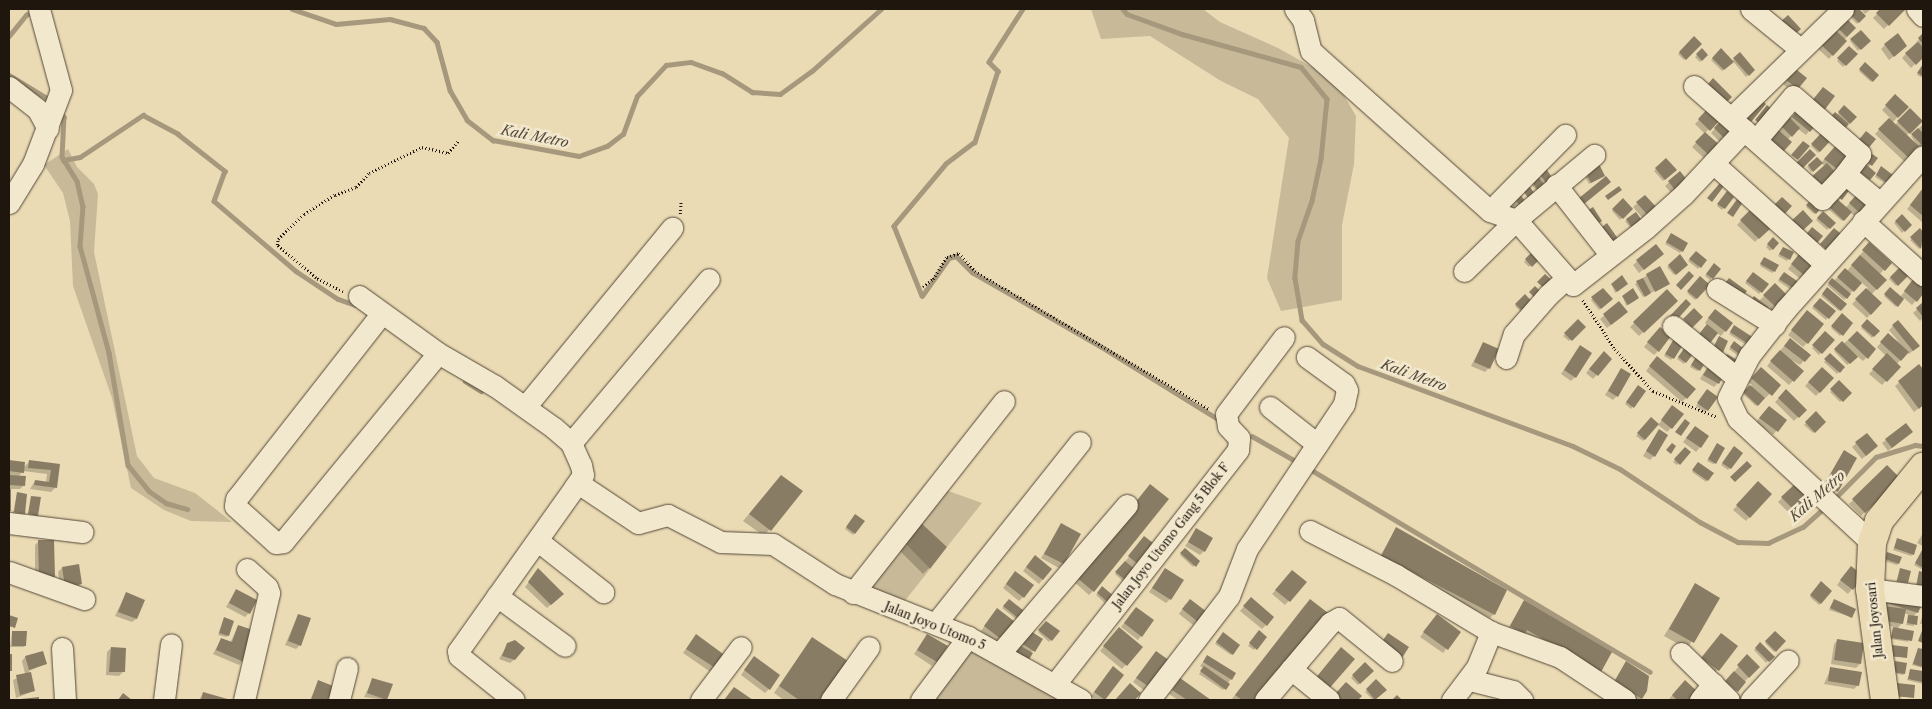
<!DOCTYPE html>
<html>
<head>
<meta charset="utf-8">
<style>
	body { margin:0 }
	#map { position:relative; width:1932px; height:709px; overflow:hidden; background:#ebdbb4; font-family:"Libre Caslon Text",serif }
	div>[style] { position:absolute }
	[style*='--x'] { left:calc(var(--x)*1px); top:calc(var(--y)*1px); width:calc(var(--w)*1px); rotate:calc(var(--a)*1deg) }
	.green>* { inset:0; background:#c8ba98 }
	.shadow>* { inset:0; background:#0003 }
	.stream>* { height:4.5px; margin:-2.25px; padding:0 2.25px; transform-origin:2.25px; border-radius:2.25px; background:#a6987c }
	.building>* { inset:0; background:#897c64 }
	.path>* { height:2.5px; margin-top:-1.25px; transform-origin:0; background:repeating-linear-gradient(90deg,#1f160e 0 1px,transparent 0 3.5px) }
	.roads { filter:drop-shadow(0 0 1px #524738) drop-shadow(0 0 1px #524738) }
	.minor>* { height:21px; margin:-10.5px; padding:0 10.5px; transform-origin:10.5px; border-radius:10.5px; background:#f2e8ce }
	.major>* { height:28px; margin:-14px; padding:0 14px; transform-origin:14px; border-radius:14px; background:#ebdbb4 }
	span { translate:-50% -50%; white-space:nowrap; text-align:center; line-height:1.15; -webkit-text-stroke:5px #f2e8ce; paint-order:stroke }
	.street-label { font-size:12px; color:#1f160e }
	.water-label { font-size:14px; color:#554a3a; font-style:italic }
	.frame { position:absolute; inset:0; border:10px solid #1f160e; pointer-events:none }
</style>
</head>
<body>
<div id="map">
	<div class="green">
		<div style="clip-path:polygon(1091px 9px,1203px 9px,1220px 22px,1278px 48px,1335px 80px,1356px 116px,1354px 164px,1342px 225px,1342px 300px,1281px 311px,1267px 278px,1289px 138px,1258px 99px,1221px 81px,1150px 36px,1101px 39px)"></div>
		<div style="clip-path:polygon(68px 149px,77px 167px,94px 184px,98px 194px,94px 252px,137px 456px,154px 478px,195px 493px,232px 522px,191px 521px,164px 510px,131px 488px,112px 398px,73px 286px,70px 221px,63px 193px,44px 165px)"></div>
		<div style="clip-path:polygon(940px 488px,982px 503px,947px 547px,917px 519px)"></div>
		<div style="clip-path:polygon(900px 538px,930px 569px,904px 602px,864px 585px)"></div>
		<div style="clip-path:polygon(967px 647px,1069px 700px,927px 700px)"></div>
	</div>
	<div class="shadow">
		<div style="clip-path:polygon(1853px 9px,1864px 16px,1857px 24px,1847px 14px)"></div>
		<div style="clip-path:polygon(1861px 9px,1871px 9px,1865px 14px)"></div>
		<div style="clip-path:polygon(1882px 9px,1904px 9px,1884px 29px,1873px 18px)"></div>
		<div style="clip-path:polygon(1829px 27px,1854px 28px,1829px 59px,1812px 43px)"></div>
		<div style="clip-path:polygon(1861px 31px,1869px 41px,1858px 51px,1850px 41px)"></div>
		<div style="clip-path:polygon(1923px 35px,1923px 56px,1911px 68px,1902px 58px)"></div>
		<div style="clip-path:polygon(1694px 38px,1700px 44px,1684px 60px,1678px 54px)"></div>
		<div style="clip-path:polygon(1885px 45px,1902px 50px,1889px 60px,1881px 49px)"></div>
		<div style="clip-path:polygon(1849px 47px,1856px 54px,1843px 67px,1837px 61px)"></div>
		<div style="clip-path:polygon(1702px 50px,1707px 55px,1700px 62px,1695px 57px)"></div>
		<div style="clip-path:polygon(1721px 50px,1732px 61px,1740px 54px,1754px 70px,1746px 77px,1733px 61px,1722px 71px,1711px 60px)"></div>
		<div style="clip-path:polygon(1865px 64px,1878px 75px,1871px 82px,1859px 71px)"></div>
		<div style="clip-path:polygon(1923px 65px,1923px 78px,1917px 75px)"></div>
		<div style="clip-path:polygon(1775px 78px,1805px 78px,1793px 92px)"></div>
		<div style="clip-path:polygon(1895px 96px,1907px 107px,1892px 123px,1895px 125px,1910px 110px,1921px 121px,1906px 136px,1920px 150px,1911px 136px,1923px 124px,1923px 150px,1907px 164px,1875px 134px,1890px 118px,1882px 110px)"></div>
		<div style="clip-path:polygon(1711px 107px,1721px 117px,1705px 133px,1708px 162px,1692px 147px,1705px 134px,1695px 124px)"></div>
		<div style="clip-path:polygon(1844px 107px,1855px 117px,1847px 125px,1837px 115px)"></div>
		<div style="clip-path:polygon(1796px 113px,1809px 131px,1806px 135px,1798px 129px,1787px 140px,1771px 132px)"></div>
		<div style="clip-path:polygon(1724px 119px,1725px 147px,1711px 133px)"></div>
		<div style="clip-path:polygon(1824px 132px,1831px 139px,1818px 153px,1811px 146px)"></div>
		<div style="clip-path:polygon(1834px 148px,1852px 157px,1833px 173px,1821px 163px)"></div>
		<div style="clip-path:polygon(1817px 158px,1821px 163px,1811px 172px,1807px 167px)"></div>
		<div style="clip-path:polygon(1876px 158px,1868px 168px,1874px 173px,1868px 180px,1855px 170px,1862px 162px)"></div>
		<div style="clip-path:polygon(1666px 160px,1675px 170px,1663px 181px,1654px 171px)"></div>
		<div style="clip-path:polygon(1543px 166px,1554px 182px,1538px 193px,1528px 180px)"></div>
		<div style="clip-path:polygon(1880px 170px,1889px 186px,1875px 177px)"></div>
		<div style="clip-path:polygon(1583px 173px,1602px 177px,1589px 184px)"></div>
		<div style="clip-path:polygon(1679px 173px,1675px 197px,1665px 186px)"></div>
		<div style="clip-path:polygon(1849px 188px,1838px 202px,1845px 208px,1858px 195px,1871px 206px,1858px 219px,1850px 212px,1842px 221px,1828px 209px,1837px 199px,1835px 197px)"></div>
		<div style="clip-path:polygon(1923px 189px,1923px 223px,1907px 209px)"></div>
		<div style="clip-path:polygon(1516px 192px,1526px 204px,1511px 217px,1499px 205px)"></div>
		<div style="clip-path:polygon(1726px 194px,1733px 197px,1722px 210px,1717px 206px)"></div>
		<div style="clip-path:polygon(1645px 196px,1658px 211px,1646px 222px,1633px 207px)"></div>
		<div style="clip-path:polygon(1623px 200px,1631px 209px,1620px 220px,1612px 211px)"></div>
		<div style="clip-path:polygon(1813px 200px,1821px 207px,1814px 214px,1806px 207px)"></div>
		<div style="clip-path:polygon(1750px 211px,1768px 229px,1755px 242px,1737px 225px)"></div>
		<div style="clip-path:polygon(1823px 213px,1834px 223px,1827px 230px,1816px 220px)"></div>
		<div style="clip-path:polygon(1636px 214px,1634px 233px,1625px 221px)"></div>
		<div style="clip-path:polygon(1902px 216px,1910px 225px,1902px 233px,1894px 223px)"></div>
		<div style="clip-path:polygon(1920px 230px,1923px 233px,1923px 245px,1919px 249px,1910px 240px)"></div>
		<div style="clip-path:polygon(1670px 236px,1682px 251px,1680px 253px,1665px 244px)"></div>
		<div style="clip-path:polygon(1773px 239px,1778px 243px,1770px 251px,1766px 247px)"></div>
		<div style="clip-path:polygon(1869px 244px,1890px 263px,1879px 275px,1885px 280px,1871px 295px,1880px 303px,1867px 318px,1852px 304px,1868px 288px,1861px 282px,1844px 300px,1827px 285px,1847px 271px)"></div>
		<div style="clip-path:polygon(1656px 245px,1659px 257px,1639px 273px,1633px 265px)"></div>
		<div style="clip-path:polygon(1782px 250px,1792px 253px,1787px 261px,1778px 256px)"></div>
		<div style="clip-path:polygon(1696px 252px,1705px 260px,1698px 269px,1688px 261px)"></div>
		<div style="clip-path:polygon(1533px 253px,1539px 258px,1529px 267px,1524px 262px)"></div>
		<div style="clip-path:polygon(1680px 256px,1687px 265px,1674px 275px,1667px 267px)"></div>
		<div style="clip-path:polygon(1763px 260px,1774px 271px,1772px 273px,1760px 266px)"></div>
		<div style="clip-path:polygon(1795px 260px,1807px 277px,1803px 281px,1788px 269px)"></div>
		<div style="clip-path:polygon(1712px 267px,1719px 269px,1710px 280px,1705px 276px)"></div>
		<div style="clip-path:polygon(1900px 268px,1907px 275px,1896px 286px,1889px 279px)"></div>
		<div style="clip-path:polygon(1753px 274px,1767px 284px,1759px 294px,1745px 283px)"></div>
		<div style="clip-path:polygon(1647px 275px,1668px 284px,1643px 297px,1635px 284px)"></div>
		<div style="clip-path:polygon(1782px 275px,1799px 283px,1793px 291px,1778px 281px)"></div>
		<div style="clip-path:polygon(1700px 278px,1708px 285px,1695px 300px,1687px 293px)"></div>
		<div style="clip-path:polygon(1914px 280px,1923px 288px,1923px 292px,1912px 305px,1904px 298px,1896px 307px,1884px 296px,1890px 289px,1900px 297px)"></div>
		<div style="clip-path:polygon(1612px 285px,1625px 285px,1615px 293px)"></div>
		<div style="clip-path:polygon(1775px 285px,1789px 298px,1774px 313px,1759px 301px)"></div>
		<div style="clip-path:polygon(1603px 289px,1611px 299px,1599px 310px,1591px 300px)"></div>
		<div style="clip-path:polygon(1827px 289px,1845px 304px,1839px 311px,1821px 296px)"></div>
		<div style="clip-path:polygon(1667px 291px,1676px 301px,1639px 336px,1630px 327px)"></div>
		<div style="clip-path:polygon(1525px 296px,1523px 314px,1515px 306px)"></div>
		<div style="clip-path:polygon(1623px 297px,1636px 300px,1626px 306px)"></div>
		<div style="clip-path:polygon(1820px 299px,1834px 311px,1826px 320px,1812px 308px)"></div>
		<div style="clip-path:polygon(1619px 303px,1623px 316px,1607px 328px,1600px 319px)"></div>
		<div style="clip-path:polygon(1923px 304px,1923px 318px,1920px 321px,1913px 313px)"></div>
		<div style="clip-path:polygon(1711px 314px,1731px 323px,1721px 336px,1705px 323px)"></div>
		<div style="clip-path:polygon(1842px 315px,1852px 323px,1840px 336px,1831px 328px)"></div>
		<div style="clip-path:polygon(1803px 316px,1807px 343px,1803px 347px,1788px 335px)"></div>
		<div style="clip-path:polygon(1578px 321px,1584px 327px,1569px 341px,1563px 336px)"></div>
		<div style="clip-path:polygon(1867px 321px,1878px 331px,1872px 338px,1861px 328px)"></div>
		<div style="clip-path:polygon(1898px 321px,1914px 350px,1909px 354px,1907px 352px,1897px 364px,1899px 367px,1882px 385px,1869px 374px,1886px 356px,1877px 347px,1888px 335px,1899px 342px,1889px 330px)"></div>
		<div style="clip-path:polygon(1734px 327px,1751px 348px,1729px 334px)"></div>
		<div style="clip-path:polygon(1656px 332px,1658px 351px,1654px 355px,1644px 347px)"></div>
		<div style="clip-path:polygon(1825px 333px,1833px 340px,1819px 355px,1812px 348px)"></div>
		<div style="clip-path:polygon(1857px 333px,1875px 349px,1863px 361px,1857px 356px,1847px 365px,1834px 351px)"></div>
		<div style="clip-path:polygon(1674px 340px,1682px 343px,1671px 360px,1664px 356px)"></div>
		<div style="clip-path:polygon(1483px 343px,1489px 368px,1485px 372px,1471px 366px)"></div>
		<div style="clip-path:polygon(1734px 343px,1741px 358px,1729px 349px)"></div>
		<div style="clip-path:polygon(1786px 344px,1809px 355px,1800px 365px,1787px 358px,1802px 371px,1789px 385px,1767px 366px)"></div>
		<div style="clip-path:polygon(1580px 346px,1575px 377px,1571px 381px,1561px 374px)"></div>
		<div style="clip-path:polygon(1687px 346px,1685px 362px,1684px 364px,1677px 359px)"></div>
		<div style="clip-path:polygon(1698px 355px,1699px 370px,1697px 371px,1690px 367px)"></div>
		<div style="clip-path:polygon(1830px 355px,1843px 367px,1837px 374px,1824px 362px)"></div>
		<div style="clip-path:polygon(1600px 357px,1611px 359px,1593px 379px,1586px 373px)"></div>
		<div style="clip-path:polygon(1653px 362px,1686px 398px,1682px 402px,1646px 371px)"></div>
		<div style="clip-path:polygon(1708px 366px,1718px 383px,1714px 387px,1700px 379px)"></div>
		<div style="clip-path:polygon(1919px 366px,1923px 371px,1923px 405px,1914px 412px,1895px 386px)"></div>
		<div style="clip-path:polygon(1822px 368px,1832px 378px,1816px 396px,1805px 386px)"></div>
		<div style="clip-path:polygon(1761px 369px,1780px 385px,1756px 406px,1743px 394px,1752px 385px,1748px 382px)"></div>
		<div style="clip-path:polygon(1621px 370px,1617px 396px,1613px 400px,1605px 395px)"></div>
		<div style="clip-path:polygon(1839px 382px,1850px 393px,1840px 402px,1830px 392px)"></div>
		<div style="clip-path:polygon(1637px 388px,1645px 391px,1631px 409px,1625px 404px)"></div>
		<div style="clip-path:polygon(1786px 391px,1805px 410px,1794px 421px,1775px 402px)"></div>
		<div style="clip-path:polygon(1706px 392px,1716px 398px,1705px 412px,1696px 406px)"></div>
		<div style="clip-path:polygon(1669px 411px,1671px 428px,1667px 432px,1658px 425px)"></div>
		<div style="clip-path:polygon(1765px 412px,1785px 420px,1773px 435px,1756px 422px)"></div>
		<div style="clip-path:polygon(1816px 413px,1825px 422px,1813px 433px,1804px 425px)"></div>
		<div style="clip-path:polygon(1651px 419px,1657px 424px,1643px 441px,1636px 436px)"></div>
		<div style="clip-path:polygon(1695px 427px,1708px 437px,1696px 452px,1683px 442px)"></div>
		<div style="clip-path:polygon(1659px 431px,1654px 456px,1650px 460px,1643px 456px)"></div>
		<div style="clip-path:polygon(1866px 435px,1872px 450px,1862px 459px,1852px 447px)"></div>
		<div style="clip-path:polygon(1907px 436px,1888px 451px,1882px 443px,1886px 440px)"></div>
		<div style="clip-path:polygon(1716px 446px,1715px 463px,1713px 464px,1707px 461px)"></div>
		<div style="clip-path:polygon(1685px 448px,1690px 452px,1677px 465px,1673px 462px)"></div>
		<div style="clip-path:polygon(1733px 450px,1730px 468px,1728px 470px,1721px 465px)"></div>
		<div style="clip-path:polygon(1844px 452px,1837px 491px,1833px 495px,1821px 489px)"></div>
		<div style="clip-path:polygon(9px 461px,24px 463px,23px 468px,30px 461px,58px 465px,55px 488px,51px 492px,30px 489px,35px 481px,46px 482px,47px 474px,23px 471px,18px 477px,24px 485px,20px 489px,10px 489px,9px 512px)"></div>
		<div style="clip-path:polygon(1697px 465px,1707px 480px,1706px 482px,1692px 472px)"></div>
		<div style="clip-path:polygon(1887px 467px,1899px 479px,1861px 516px,1849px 504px)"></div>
		<div style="clip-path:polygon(775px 483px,801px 491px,764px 536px,743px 521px)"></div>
		<div style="clip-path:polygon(1758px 483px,1771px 494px,1746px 521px,1733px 510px)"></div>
		<div style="clip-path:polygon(1797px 484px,1811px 498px,1792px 516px,1778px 502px)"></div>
		<div style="clip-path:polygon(17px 493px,23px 513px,22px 515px,13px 514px)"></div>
		<div style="clip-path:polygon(1130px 510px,1093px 591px,1089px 595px,1073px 581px)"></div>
		<div style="clip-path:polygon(854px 517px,854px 533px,853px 535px,845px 529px)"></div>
		<div style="clip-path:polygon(1061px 525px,1063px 564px,1059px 568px,1041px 558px)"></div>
		<div style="clip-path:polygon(910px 527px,929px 568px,923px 574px,894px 545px)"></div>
		<div style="clip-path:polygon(1396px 529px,1506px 590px,1494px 614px,1490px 618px,1378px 560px)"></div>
		<div style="clip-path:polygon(1197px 530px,1204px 551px,1200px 555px,1185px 546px)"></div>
		<div style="clip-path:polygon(1923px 533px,1923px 546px,1917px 543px)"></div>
		<div style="clip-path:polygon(1898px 539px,1913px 554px,1911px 556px,1893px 550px)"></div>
		<div style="clip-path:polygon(39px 541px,53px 541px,35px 581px,35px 545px)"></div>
		<div style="clip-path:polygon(1141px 542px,1135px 571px,1125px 583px,1115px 574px)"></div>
		<div style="clip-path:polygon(1185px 550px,1198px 561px,1193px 567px,1180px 555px)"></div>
		<div style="clip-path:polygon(1923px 552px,1923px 570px,1914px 565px)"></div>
		<div style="clip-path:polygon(1887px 554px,1898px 564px,1897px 565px,1884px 561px)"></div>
		<div style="clip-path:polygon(1031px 561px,1051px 569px,1039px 584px,1023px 571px)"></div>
		<div style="clip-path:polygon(62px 568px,81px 584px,77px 588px,61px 590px,58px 572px)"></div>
		<div style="clip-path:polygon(1165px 569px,1170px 599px,1166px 603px,1149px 592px)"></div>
		<div style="clip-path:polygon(1900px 569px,1906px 582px,1905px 584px,1896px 582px)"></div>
		<div style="clip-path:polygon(538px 570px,559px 598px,547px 608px,525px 587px)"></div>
		<div style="clip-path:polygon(1847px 572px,1862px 576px,1848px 594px,1837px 585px)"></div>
		<div style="clip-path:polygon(1919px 573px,1923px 574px,1923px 586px,1915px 589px)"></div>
		<div style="clip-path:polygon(1289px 575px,1305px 582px,1285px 605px,1272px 594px)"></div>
		<div style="clip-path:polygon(1011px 577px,1023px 597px,1019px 601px,1003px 588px)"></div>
		<div style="clip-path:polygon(1821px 583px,1831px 591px,1819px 605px,1810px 597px)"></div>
		<div style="clip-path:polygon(1695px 585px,1718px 598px,1687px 649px,1664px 636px)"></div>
		<div style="clip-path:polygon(1102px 588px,1108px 606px,1096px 595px)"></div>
		<div style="clip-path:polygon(236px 590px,249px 613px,245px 617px,226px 607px)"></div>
		<div style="clip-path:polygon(126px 593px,136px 619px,132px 622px,115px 616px)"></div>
		<div style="clip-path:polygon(1884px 598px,1917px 612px,1913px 617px,1914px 626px,1906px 625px,1909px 615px,1904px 613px,1902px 623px,1897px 629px,1909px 642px,1890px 639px,1895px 627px,1878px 624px)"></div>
		<div style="clip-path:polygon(1009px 600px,1021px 623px,1002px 608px)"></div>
		<div style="clip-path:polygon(1524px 602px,1596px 675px,1507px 630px)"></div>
		<div style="clip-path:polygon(1833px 602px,1851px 617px,1829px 610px)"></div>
		<div style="clip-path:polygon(1247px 603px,1266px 625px,1262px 629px,1240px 611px)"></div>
		<div style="clip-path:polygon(1186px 604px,1205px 612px,1193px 625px,1179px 614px)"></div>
		<div style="clip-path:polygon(1306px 604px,1258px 700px,1231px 700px)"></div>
		<div style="clip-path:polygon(1132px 612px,1141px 636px,1138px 640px,1121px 627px)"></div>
		<div style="clip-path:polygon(1923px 613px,1923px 624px,1920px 624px)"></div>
		<div style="clip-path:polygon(993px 614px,1001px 646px,981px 631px)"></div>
		<div style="clip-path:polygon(298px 615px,300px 645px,296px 649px,285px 645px)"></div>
		<div style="clip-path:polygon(1437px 615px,1459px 632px,1443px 653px,1420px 637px)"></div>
		<div style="clip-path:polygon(224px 619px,228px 636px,226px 637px,218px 635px)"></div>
		<div style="clip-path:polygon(1046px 622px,1058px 632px,1049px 642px,1038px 632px)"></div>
		<div style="clip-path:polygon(238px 626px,243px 661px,239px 665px,213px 654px,221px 639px,230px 643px)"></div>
		<div style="clip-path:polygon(12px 632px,25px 646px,23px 647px,10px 647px)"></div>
		<div style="clip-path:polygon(1259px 632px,1265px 637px,1254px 650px,1248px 646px)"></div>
		<div style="clip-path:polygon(1115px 633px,1141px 647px,1122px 669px,1100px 651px)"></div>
		<div style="clip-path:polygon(1776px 633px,1784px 641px,1774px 652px,1765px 643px)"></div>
		<div style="clip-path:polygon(1028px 634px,1034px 651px,1014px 655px)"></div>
		<div style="clip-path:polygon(1223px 634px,1238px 646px,1231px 655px,1215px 644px)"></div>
		<div style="clip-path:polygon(1721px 634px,1736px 646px,1714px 674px,1698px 663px)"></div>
		<div style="clip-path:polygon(696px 635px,728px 659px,715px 675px,683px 653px)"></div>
		<div style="clip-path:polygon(927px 635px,936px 662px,932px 666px,914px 654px)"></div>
		<div style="clip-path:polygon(812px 638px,825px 700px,784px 700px,774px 693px)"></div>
		<div style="clip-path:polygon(1838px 640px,1863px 644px,1860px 664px,1856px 668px,1831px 664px,1834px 644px)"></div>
		<div style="clip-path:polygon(508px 644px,515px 659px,510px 663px,499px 659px)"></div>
		<div style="clip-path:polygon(1760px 644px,1773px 656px,1766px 663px,1754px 650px)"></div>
		<div style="clip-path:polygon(1892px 646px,1905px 657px,1889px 657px)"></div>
		<div style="clip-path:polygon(111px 648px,123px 672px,119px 676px,106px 675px,107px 652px)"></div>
		<div style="clip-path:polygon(1918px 649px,1923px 650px,1923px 668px,1912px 665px)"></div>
		<div style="clip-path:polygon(1156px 652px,1149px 694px,1133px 682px)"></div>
		<div style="clip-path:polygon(1747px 656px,1758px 667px,1735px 692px,1725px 683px)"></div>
		<div style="clip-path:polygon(25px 657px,45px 664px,29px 671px,34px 691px,16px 698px,13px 680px,25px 674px,22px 661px)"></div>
		<div style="clip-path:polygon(1207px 657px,1231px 679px,1223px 690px,1199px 674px,1203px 668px,1200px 666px)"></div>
		<div style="clip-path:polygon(750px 662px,769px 689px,765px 693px,741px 675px)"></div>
		<div style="clip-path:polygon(1627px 662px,1646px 691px,1640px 700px,1634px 700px,1611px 686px)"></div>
		<div style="clip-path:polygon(1895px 663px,1904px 674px,1903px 675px,1892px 673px)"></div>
		<div style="clip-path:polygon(1365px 664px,1372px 671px,1358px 685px,1351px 678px)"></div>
		<div style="clip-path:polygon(1831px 668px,1858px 685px,1854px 689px,1824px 684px)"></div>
		<div style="clip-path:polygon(1911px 670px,1923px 673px,1923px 684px,1907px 680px)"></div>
		<div style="clip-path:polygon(1109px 672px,1122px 675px,1103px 700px,1096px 700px,1091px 696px)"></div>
		<div style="clip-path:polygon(373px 679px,386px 700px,364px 697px)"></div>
		<div style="clip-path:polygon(1180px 680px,1209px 700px,1178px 700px,1169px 694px)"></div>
		<div style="clip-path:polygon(1376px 681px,1385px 690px,1373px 700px,1365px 692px)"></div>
		<div style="clip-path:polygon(1685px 681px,1694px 700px,1669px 700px,1669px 699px)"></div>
		<div style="clip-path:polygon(318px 682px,332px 686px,327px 700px,310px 700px)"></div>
		<div style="clip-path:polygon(1897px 685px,1913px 697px,1894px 697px)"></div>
		<div style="clip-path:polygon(203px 693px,228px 700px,199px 700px)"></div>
	</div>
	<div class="stream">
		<div style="--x:292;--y:9;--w:46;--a:18.8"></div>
		<div style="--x:336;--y:24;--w:54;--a:-5.3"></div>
		<div style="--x:390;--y:19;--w:35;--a:15"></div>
		<div style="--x:424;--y:28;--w:19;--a:47"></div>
		<div style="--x:437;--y:42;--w:50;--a:74.8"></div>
		<div style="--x:450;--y:90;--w:34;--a:60"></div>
		<div style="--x:467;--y:120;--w:33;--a:38"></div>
		<div style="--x:493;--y:140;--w:87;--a:10.5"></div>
		<div style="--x:579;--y:156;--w:30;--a:-20"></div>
		<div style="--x:607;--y:146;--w:20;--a:-37"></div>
		<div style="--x:623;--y:134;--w:40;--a:-69.8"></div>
		<div style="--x:637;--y:96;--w:42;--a:-46.9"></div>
		<div style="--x:666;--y:65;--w:25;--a:-7"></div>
		<div style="--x:691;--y:62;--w:33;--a:20"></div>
		<div style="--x:722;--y:73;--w:36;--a:32"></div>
		<div style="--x:752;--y:92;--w:28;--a:4"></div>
		<div style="--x:780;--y:94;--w:39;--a:-36"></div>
		<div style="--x:812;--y:71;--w:93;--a:-41.9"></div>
		<div style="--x:1023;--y:9;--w:63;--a:122.7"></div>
		<div style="--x:989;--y:62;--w:13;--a:45"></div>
		<div style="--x:998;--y:71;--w:75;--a:107.9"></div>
		<div style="--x:975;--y:142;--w:36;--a:143"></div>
		<div style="--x:946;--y:164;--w:81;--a:130"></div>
		<div style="--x:894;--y:226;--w:75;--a:68.2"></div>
		<div style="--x:922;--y:296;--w:47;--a:-54.6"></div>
		<div style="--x:949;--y:258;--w:7;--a:-16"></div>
		<div style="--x:956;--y:256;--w:23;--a:45"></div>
		<div style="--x:972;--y:272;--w:148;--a:30"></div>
		<div style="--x:1100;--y:346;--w:139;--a:31.7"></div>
		<div style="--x:1123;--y:9;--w:6;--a:51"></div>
		<div style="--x:1127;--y:14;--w:59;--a:20"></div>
		<div style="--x:1182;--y:34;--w:123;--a:15.5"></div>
		<div style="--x:1301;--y:67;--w:41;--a:50.9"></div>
		<div style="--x:1327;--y:99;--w:60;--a:95.7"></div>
		<div style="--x:1321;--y:159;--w:43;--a:102.1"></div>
		<div style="--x:1312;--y:201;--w:42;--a:109.3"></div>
		<div style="--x:1298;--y:241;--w:37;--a:95"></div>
		<div style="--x:1295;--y:278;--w:43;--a:80.5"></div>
		<div style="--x:1302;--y:320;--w:32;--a:49"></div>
		<div style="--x:1323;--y:344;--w:41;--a:32.2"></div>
		<div style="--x:1358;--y:366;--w:229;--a:20.4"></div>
		<div style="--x:1573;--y:446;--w:52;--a:26.1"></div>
		<div style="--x:1620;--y:469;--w:96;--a:33.5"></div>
		<div style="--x:1700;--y:522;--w:43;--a:27.8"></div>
		<div style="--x:1738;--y:542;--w:30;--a:2"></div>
		<div style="--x:1768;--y:543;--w:38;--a:-25"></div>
		<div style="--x:1803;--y:527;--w:28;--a:-42"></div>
		<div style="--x:9;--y:36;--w:27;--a:-51"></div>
		<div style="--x:26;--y:15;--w:9;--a:-27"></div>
		<div style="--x:9;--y:75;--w:50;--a:31.2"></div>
		<div style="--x:59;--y:111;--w:8;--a:50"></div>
		<div style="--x:64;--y:117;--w:40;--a:92.9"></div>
		<div style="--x:62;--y:157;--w:28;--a:58"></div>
		<div style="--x:77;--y:181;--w:26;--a:77"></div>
		<div style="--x:83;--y:206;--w:40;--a:94.3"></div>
		<div style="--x:80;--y:246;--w:111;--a:74.8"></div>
		<div style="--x:109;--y:353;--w:114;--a:80.4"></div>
		<div style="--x:128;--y:465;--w:33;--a:51"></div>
		<div style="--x:149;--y:491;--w:21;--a:35"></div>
		<div style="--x:166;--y:503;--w:22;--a:16"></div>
		<div style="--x:63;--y:160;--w:17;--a:-10"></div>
		<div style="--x:80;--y:157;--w:76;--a:-33.7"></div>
		<div style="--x:143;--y:115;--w:40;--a:28"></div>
		<div style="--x:178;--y:134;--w:60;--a:38.2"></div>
		<div style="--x:225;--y:171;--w:32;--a:110"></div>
		<div style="--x:214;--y:201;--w:108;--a:40.5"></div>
		<div style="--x:296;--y:271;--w:50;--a:33.7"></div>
		<div style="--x:338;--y:299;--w:18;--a:19"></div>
		<div style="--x:465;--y:381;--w:19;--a:32"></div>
		<div style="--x:1252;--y:436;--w:54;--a:29.9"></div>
		<div style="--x:1313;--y:471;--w:392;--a:30.8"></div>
		<div style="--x:1834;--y:499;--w:59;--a:-45"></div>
		<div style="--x:1876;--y:457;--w:41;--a:-17.1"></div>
		<div style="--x:1915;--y:445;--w:8;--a:7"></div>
	</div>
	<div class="building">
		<div style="clip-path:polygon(1851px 9px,1859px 9px,1866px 16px,1859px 23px,1848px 12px)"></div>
		<div style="clip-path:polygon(1880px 9px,1906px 9px,1889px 26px,1876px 13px)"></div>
		<div style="clip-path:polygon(1841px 13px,1856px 28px,1847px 37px,1832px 22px)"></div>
		<div style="clip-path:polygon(1788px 15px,1801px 29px,1790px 39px,1777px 25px)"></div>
		<div style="clip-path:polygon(1834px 29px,1847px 41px,1833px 56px,1815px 39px)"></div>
		<div style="clip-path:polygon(1861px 30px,1871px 41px,1861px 50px,1850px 39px)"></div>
		<div style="clip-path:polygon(1898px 33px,1907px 46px,1894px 57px,1884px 44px)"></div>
		<div style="clip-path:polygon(1923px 33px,1923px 44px,1918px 38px)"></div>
		<div style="clip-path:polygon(1694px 36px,1702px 44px,1686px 60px,1679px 52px)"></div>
		<div style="clip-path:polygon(1918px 42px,1923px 47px,1923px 58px,1916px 65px,1905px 53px)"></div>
		<div style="clip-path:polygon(1849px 46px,1858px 54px,1846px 66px,1837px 58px)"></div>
		<div style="clip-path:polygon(1702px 48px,1708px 55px,1702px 61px,1696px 54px)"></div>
		<div style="clip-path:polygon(1721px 48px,1734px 62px,1724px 70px,1712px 58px)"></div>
		<div style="clip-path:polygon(1740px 52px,1755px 70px,1749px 76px,1733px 58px)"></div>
		<div style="clip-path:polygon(1787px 62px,1807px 78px,1798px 89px,1778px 74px)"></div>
		<div style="clip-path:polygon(1865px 62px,1879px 75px,1873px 82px,1859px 69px)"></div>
		<div style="clip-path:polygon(1923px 64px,1923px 76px,1917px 73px)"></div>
		<div style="clip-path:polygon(1713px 78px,1732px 97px,1726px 103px,1708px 84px)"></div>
		<div style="clip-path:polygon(1823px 87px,1835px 96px,1823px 112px,1811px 102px)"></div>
		<div style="clip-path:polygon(1895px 94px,1909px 107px,1898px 118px,1885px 105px)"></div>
		<div style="clip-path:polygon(1756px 95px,1766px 104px,1751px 122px,1741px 114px)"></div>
		<div style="clip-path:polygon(1711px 105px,1723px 117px,1710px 131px,1698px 119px)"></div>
		<div style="clip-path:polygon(1767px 105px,1775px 112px,1763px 126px,1755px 120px)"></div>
		<div style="clip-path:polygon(1844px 105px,1857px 117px,1850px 124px,1838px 112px)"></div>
		<div style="clip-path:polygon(1800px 107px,1818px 123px,1810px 132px,1792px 117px)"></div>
		<div style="clip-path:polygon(1910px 108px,1923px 121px,1910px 134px,1897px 121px)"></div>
		<div style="clip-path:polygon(1784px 112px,1800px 128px,1792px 137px,1776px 121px)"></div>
		<div style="clip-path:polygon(1835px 112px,1849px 124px,1840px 134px,1826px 122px)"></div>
		<div style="clip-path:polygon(1724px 117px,1741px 133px,1730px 144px,1714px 128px)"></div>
		<div style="clip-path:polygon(1889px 118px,1923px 150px,1912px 161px,1878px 129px)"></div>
		<div style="clip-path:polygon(1775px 127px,1792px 142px,1783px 152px,1766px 137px)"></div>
		<div style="clip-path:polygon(1918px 128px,1923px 133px,1923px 146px,1911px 134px)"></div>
		<div style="clip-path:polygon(1824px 130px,1833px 138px,1820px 152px,1811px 144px)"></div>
		<div style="clip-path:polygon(1866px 131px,1876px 139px,1867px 150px,1857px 142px)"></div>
		<div style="clip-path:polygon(1705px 132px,1723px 148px,1713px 159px,1695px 142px)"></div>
		<div style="clip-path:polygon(1803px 141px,1810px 146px,1798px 160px,1791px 155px)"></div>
		<div style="clip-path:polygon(1838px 143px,1854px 156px,1841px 172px,1824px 159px)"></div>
		<div style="clip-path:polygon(1810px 149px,1816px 155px,1802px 169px,1796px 163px)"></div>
		<div style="clip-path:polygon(1868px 151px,1878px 158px,1872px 166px,1863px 159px)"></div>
		<div style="clip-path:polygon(1817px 157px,1823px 163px,1813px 172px,1808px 165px)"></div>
		<div style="clip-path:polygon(1666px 158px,1677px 170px,1665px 180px,1655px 168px)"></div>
		<div style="clip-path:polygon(1861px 160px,1876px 173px,1870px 180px,1855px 168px)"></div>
		<div style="clip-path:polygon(1598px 162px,1605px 176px,1591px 183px,1584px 170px)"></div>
		<div style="clip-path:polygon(1827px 163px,1835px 172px,1818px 188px,1810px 178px)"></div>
		<div style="clip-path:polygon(1543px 164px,1555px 182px,1549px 187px,1536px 169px)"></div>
		<div style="clip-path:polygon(1881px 166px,1897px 178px,1891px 186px,1876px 175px)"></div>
		<div style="clip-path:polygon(1680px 171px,1691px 185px,1679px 195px,1668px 181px)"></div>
		<div style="clip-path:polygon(1535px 173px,1547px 188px,1540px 193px,1529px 178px)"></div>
		<div style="clip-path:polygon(1606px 176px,1611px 182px,1578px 209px,1573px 203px)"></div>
		<div style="clip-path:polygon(1524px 179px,1535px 194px,1529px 199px,1518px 184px)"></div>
		<div style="clip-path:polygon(1720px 183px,1724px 186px,1712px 202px,1707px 198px)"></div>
		<div style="clip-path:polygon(1845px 183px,1851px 188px,1842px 200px,1835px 195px)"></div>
		<div style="clip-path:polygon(1619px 186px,1622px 190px,1608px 200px,1605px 196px)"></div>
		<div style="clip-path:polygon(1923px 188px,1923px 216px,1910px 205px)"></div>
		<div style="clip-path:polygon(1516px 190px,1528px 204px,1523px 209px,1511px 195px)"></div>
		<div style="clip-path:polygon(1727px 191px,1734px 197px,1725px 209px,1717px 204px)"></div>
		<div style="clip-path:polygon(1858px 193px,1872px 206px,1863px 216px,1849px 203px)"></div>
		<div style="clip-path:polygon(1645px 195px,1660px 211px,1651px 219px,1636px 202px)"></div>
		<div style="clip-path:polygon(1782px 197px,1792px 206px,1782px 217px,1772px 207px)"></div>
		<div style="clip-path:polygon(1623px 198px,1633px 209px,1623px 219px,1612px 209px)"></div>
		<div style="clip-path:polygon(1738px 198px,1743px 202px,1733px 217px,1727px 213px)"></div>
		<div style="clip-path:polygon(1813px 198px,1822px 207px,1816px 214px,1806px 205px)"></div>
		<div style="clip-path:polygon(1836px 198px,1852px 212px,1844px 221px,1829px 207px)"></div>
		<div style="clip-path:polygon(1593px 207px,1602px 221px,1592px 228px,1583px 214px)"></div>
		<div style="clip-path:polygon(1750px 210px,1770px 229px,1759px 239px,1740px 220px)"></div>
		<div style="clip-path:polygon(1803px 210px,1813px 221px,1799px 234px,1789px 223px)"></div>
		<div style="clip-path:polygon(1823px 211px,1836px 223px,1830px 229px,1817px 218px)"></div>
		<div style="clip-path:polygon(1636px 212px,1646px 226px,1636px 233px,1626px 219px)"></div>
		<div style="clip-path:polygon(1902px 214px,1912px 225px,1905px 232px,1895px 221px)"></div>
		<div style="clip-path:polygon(1607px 223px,1621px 243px,1611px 251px,1597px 231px)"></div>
		<div style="clip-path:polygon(1812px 227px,1823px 236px,1814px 247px,1803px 238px)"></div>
		<div style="clip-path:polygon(1834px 228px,1846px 238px,1832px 254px,1820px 244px)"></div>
		<div style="clip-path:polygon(1920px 228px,1923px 232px,1921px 249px,1910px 237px)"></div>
		<div style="clip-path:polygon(1671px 233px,1688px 243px,1683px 252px,1666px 242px)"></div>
		<div style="clip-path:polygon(1773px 237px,1779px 243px,1773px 250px,1767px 244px)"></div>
		<div style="clip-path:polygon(1869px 242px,1892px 263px,1885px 271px,1862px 250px)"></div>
		<div style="clip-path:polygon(1656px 244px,1664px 254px,1644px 270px,1636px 260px)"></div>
		<div style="clip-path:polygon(1783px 247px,1794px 252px,1790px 260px,1779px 254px)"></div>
		<div style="clip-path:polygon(1533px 251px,1541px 258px,1532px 267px,1525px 259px)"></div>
		<div style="clip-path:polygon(1696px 251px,1707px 260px,1701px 268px,1689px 259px)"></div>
		<div style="clip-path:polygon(1680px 254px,1688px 265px,1676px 275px,1668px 265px)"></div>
		<div style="clip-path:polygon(1799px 254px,1816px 269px,1807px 278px,1791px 264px)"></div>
		<div style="clip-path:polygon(1860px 255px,1887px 280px,1877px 290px,1851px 265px)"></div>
		<div style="clip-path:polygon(1764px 257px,1779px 265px,1775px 272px,1760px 264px)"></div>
		<div style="clip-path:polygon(1714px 263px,1721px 269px,1713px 279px,1706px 274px)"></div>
		<div style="clip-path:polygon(1660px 266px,1670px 284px,1655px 292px,1646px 274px)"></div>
		<div style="clip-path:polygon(1900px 267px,1909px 275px,1898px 286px,1890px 277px)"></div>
		<div style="clip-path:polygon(1845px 268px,1862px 283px,1854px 292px,1837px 277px)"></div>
		<div style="clip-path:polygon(1689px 271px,1694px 276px,1681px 290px,1676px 285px)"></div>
		<div style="clip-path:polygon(1753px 272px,1769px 284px,1762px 293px,1746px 281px)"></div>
		<div style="clip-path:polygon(1784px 272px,1800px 283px,1796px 290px,1779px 279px)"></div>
		<div style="clip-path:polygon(1545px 274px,1555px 283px,1547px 291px,1537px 282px)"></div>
		<div style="clip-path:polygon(1622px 275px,1628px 284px,1617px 292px,1611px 284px)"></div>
		<div style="clip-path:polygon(1700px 276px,1710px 285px,1697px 299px,1687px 291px)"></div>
		<div style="clip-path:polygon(1643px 278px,1651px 293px,1645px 297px,1636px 281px)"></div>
		<div style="clip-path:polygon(1729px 278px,1747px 291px,1741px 299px,1723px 286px)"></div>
		<div style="clip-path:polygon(1832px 278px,1851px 294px,1847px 299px,1828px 283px)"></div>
		<div style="clip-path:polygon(1914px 278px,1923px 286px,1923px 294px,1917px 302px,1904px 291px)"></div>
		<div style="clip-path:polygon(1775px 283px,1790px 298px,1779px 310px,1763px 295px)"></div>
		<div style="clip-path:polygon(1535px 286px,1544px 295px,1538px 301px,1529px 292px)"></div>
		<div style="clip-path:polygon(1827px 287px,1847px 304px,1841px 311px,1822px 294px)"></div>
		<div style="clip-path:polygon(1890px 287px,1904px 299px,1898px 307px,1884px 294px)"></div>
		<div style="clip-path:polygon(1603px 288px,1613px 299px,1601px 309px,1591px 297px)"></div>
		<div style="clip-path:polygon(1633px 288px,1639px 298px,1628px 305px,1622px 296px)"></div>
		<div style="clip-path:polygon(1866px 288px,1882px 303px,1871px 315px,1855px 299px)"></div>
		<div style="clip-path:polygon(1667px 289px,1678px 301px,1644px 333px,1633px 322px)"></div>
		<div style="clip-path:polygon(1525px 294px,1534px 304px,1525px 313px,1515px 304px)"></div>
		<div style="clip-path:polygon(1754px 296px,1768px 307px,1763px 315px,1748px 304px)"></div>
		<div style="clip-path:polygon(1820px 298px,1836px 311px,1829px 319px,1813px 306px)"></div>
		<div style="clip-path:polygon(1686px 299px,1691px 304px,1674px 323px,1668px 318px)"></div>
		<div style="clip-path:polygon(1619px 301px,1628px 312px,1611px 325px,1603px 314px)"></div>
		<div style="clip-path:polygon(1923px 302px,1923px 317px,1916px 308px)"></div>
		<div style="clip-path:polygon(1694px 308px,1703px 317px,1692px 328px,1683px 319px)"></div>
		<div style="clip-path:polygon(1715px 309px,1733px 323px,1726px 332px,1708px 318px)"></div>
		<div style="clip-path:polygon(1807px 310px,1824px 324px,1808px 344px,1791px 330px)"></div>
		<div style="clip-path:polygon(1842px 313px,1853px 323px,1843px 336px,1831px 326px)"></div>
		<div style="clip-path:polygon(1578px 319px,1586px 327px,1572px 341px,1564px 333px)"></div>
		<div style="clip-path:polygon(1867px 319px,1880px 331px,1874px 337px,1861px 326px)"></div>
		<div style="clip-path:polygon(1898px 320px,1920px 346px,1913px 351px,1892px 325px)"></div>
		<div style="clip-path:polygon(1707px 324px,1718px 333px,1707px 347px,1696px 338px)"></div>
		<div style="clip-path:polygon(1734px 325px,1757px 340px,1753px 347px,1730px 332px)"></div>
		<div style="clip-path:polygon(1660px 327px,1671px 336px,1659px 352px,1647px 342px)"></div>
		<div style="clip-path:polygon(1825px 331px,1835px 340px,1822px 354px,1812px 345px)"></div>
		<div style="clip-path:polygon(1857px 331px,1876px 349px,1868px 359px,1848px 340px)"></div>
		<div style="clip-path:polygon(1888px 333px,1909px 352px,1901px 361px,1880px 342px)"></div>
		<div style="clip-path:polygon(1719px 336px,1728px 341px,1721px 357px,1711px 352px)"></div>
		<div style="clip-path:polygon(1675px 337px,1684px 343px,1674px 359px,1665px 354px)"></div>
		<div style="clip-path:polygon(1790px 338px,1811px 355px,1805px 362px,1784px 346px)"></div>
		<div style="clip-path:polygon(1734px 341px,1748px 352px,1743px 357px,1730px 347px)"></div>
		<div style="clip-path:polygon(1842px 341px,1858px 357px,1850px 364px,1834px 349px)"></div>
		<div style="clip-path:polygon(1483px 342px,1499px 349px,1490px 369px,1474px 362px)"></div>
		<div style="clip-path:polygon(1688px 343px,1697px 349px,1686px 363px,1678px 357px)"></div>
		<div style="clip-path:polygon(1580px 345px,1592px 353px,1576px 378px,1564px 370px)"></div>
		<div style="clip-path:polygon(1780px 350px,1804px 371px,1794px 382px,1770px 361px)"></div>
		<div style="clip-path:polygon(1604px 351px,1612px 359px,1598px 376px,1589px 369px)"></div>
		<div style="clip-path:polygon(1699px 352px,1708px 358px,1700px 371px,1691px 365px)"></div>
		<div style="clip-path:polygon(1830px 353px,1845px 367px,1840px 373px,1824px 359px)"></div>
		<div style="clip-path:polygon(1887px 353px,1901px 367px,1887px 382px,1872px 369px)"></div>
		<div style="clip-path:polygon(1727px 354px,1741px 362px,1737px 368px,1723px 360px)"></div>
		<div style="clip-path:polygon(1657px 356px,1696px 389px,1687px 399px,1649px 366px)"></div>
		<div style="clip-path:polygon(1712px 361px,1727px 370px,1719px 384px,1703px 375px)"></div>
		<div style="clip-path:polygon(1919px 364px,1923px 369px,1923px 405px,1919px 409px,1898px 381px)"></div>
		<div style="clip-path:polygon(1761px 367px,1781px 385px,1772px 396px,1751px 378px)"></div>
		<div style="clip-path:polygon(1822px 367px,1834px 378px,1820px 393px,1808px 382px)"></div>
		<div style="clip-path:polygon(1621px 368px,1631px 374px,1618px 397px,1608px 391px)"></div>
		<div style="clip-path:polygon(1839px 380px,1852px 393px,1843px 402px,1830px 389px)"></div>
		<div style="clip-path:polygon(1638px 385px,1646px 391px,1634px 408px,1626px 402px)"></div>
		<div style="clip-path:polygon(1750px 385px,1765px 398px,1758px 406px,1743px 392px)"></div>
		<div style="clip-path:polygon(1707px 389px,1718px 397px,1708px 411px,1697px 403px)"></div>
		<div style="clip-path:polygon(1786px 389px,1807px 410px,1799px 418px,1778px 398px)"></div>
		<div style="clip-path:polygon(1672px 405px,1684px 414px,1672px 429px,1661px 420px)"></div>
		<div style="clip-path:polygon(1769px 406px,1787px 420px,1778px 432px,1759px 418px)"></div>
		<div style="clip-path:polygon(1816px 411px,1826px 422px,1815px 433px,1805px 422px)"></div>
		<div style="clip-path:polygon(1651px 417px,1659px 424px,1645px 440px,1637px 433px)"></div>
		<div style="clip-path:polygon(1685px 419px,1690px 423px,1681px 436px,1675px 432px)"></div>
		<div style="clip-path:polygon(1906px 423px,1913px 432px,1892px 448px,1885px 439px)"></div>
		<div style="clip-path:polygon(1695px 426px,1709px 436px,1701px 448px,1686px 438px)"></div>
		<div style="clip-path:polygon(1659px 429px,1668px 435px,1655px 457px,1646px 451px)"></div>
		<div style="clip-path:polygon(1867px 433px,1878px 446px,1866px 456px,1855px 442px)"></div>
		<div style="clip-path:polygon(1672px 443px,1676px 446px,1671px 454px,1666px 450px)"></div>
		<div style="clip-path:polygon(1717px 443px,1725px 448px,1716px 464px,1708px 459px)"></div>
		<div style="clip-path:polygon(1734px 446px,1743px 453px,1731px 469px,1722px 463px)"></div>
		<div style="clip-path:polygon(1685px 447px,1691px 452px,1680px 465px,1674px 459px)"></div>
		<div style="clip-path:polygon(1844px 450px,1857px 458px,1838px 492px,1824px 485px)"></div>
		<div style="clip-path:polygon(9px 460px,25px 462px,24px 473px,9px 471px)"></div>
		<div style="clip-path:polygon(29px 460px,60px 464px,57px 488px,34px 485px,35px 480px,49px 482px,51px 470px,28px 468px)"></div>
		<div style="clip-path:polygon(1747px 461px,1752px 466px,1735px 482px,1730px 477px)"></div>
		<div style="clip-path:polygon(1698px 462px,1714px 473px,1708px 481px,1692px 470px)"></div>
		<div style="clip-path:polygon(1887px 465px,1901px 479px,1865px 513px,1852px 499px)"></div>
		<div style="clip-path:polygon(9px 475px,26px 476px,25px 486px,9px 485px)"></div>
		<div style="clip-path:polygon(781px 475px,803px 491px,771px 531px,749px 514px)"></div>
		<div style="clip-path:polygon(1758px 481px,1772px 494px,1750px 518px,1736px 505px)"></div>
		<div style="clip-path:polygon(1797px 482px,1813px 498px,1797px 513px,1781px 497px)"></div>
		<div style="clip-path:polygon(1150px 484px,1169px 499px,1094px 592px,1076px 577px)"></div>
		<div style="clip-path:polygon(9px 489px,11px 489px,11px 511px,9px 511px)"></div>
		<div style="clip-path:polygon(17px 492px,27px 494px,25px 514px,14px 512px)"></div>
		<div style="clip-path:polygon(31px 496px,41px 497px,38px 516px,28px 514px)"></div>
		<div style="clip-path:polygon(855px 514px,865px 521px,855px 534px,846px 527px)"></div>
		<div style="clip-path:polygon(917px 519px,947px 547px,930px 569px,900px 538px)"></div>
		<div style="clip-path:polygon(1061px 523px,1081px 534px,1064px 564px,1044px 554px)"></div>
		<div style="clip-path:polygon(1396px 527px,1507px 590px,1495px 615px,1381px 556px)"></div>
		<div style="clip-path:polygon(1196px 528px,1213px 538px,1205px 552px,1188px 542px)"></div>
		<div style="clip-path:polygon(1144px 536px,1157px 546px,1140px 566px,1128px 556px)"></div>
		<div style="clip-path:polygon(1897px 538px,1917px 545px,1914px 555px,1894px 548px)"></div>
		<div style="clip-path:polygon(38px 540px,54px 540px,55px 577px,39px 577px)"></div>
		<div style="clip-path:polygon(1185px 548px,1200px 561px,1196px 567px,1180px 553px)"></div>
		<div style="clip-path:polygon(1922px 550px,1923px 551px,1923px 568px,1915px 563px)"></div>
		<div style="clip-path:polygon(1887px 552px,1902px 557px,1899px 564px,1885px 559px)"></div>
		<div style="clip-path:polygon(1035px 555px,1052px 569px,1043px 580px,1026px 567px)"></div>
		<div style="clip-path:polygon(1125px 561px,1137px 571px,1128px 582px,1115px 572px)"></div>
		<div style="clip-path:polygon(79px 564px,82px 584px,65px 587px,62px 567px)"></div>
		<div style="clip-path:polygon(1851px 566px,1864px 576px,1853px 590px,1840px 580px)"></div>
		<div style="clip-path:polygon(538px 568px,564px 594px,551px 605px,528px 582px)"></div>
		<div style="clip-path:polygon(1165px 568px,1184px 580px,1171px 600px,1152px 588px)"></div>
		<div style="clip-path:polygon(1900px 568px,1911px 571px,1908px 583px,1897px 581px)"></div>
		<div style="clip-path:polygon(1292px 570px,1307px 582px,1290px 602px,1275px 590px)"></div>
		<div style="clip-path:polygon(1015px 571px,1034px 585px,1024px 598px,1006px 584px)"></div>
		<div style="clip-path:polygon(1919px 571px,1923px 572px,1923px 589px,1916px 588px)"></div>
		<div style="clip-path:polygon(1821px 581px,1832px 591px,1821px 604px,1810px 595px)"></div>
		<div style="clip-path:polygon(1695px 583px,1720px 598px,1694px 643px,1669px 629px)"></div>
		<div style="clip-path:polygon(1102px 586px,1116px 598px,1111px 605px,1097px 593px)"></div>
		<div style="clip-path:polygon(236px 589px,257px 600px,250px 614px,229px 603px)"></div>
		<div style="clip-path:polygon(126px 592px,145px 600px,137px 619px,118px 612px)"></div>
		<div style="clip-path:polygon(1887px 592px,1922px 604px,1918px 613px,1884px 602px)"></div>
		<div style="clip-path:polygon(1251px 597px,1274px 617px,1267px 626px,1243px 606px)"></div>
		<div style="clip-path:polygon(1009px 599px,1029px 615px,1023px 622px,1003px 606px)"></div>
		<div style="clip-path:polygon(1190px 599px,1207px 612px,1198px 622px,1182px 609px)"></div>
		<div style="clip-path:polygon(1310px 599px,1328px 613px,1260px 700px,1242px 700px,1235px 695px)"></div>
		<div style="clip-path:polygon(1834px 599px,1856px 609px,1852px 618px,1830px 608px)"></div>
		<div style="clip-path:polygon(1524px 600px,1612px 652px,1601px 672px,1527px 630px,1525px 634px,1510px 626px)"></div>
		<div style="clip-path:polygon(1884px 606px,1906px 609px,1903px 624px,1881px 620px)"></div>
		<div style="clip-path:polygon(1136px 607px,1154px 620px,1142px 637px,1124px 623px)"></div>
		<div style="clip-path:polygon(997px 608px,1019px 625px,1006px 643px,984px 626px)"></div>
		<div style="clip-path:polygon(298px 614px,311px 618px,301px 646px,288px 641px)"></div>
		<div style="clip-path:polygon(1437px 614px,1461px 632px,1448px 650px,1423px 632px)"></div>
		<div style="clip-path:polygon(9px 615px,18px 618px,15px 628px,9px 626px)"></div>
		<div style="clip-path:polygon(1908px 615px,1918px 616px,1917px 625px,1907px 623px)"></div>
		<div style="clip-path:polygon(224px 617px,234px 621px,229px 636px,219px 633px)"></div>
		<div style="clip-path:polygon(1046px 621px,1060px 631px,1052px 641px,1038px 630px)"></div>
		<div style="clip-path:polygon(238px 625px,253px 630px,244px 662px,216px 650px,221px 638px,232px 642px)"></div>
		<div style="clip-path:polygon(1119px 627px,1143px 647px,1127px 666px,1103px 646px)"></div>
		<div style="clip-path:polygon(1893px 627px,1914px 631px,1912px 641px,1891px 638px)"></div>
		<div style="clip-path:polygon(1923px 628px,1923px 643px,1918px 641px)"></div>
		<div style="clip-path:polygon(1029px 630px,1043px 639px,1035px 652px,1021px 643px)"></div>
		<div style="clip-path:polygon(1259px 630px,1267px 637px,1257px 650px,1249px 643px)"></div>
		<div style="clip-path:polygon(12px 631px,27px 631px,26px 646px,12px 646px)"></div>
		<div style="clip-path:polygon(1775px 631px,1786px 641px,1776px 652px,1765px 641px)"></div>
		<div style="clip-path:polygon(1223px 632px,1240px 645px,1233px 655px,1216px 642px)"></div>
		<div style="clip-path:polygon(1388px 633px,1409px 647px,1402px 658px,1381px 643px)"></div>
		<div style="clip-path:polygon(1721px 633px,1738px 646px,1719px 671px,1701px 658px)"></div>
		<div style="clip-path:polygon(696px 634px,730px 659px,720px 671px,686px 649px)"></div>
		<div style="clip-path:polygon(927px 634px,948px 646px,937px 662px,917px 650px)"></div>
		<div style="clip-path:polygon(812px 637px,851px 663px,827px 700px,799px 700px,779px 686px)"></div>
		<div style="clip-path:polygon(1837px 639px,1864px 643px,1861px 664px,1834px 660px)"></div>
		<div style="clip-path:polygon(515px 640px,525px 648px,515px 660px,502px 656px,507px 643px)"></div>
		<div style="clip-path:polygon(1760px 642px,1775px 657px,1769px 662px,1755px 648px)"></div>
		<div style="clip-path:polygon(1019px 645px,1033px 653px,1028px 661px,1014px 653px)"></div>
		<div style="clip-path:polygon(1892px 645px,1908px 647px,1907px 658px,1890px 656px)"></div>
		<div style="clip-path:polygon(111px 647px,126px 648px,125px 672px,109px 672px)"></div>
		<div style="clip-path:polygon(1341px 647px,1355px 659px,1327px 691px,1314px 680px)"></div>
		<div style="clip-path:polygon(1918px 648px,1923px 649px,1923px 667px,1913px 664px)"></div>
		<div style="clip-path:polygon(43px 651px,47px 664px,29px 670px,25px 656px)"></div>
		<div style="clip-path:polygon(1156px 651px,1173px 663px,1154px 690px,1136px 678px)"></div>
		<div style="clip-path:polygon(9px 654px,12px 654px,12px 671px,9px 671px)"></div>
		<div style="clip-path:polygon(1747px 654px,1760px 667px,1749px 678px,1737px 665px)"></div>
		<div style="clip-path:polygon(1207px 655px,1236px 673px,1232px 680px,1203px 662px)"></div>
		<div style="clip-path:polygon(754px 656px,780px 675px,770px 690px,744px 670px)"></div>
		<div style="clip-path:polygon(1626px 661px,1649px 676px,1647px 691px,1642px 699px,1614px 682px)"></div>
		<div style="clip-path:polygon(1895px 661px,1907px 663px,1905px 674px,1893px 672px)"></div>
		<div style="clip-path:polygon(1365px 662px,1374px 671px,1360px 684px,1352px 675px)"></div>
		<div style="clip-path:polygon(1113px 666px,1124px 675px,1105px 700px,1094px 692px)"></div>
		<div style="clip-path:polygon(1204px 666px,1230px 684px,1226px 690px,1200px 671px)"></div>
		<div style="clip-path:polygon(1830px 667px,1862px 672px,1859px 686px,1828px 681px)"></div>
		<div style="clip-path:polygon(1910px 669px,1923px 671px,1923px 682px,1908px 679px)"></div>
		<div style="clip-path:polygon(1734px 671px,1746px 682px,1738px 692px,1725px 681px)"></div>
		<div style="clip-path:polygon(31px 672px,35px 691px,20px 695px,16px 675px)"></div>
		<div style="clip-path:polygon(372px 678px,393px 684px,387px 700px,367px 693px)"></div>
		<div style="clip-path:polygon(1180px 678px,1211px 700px,1187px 700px,1172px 690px)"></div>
		<div style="clip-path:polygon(1376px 679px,1387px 690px,1375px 700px,1366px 689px)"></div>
		<div style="clip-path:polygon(318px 680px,333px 686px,328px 700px,311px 700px)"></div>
		<div style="clip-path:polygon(1685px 680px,1701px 695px,1696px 700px,1677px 700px,1672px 695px)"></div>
		<div style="clip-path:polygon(1346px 682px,1362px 696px,1358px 700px,1340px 700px,1334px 695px)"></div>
		<div style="clip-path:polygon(1130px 683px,1141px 693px,1135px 700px,1115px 700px)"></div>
		<div style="clip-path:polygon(1897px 683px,1915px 685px,1914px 698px,1896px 696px)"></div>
		<div style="clip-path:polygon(734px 687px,753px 700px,724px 700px)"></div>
		<div style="clip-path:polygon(203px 692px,231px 700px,201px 700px)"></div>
		<div style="clip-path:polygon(123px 693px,132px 700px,118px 700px)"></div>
		<div style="clip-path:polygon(1397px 695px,1402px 700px,1392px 700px)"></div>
		<div style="clip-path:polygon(39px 697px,39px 700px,21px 700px,21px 699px)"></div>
	</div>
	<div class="path">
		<div style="--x:680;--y:214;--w:14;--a:-86"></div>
		<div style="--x:923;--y:287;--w:13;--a:-39"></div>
		<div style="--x:933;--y:279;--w:26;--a:-58"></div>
		<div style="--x:947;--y:257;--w:13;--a:-18"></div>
		<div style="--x:959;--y:253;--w:24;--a:48"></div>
		<div style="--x:975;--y:271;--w:272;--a:30.5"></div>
		<div style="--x:343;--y:292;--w:30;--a:-153"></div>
		<div style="--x:316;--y:278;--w:51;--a:-139.8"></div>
		<div style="--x:277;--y:245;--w:6;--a:-81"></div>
		<div style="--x:278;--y:239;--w:36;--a:-44"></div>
		<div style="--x:304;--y:214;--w:36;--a:-32"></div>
		<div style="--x:335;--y:195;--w:22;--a:-21"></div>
		<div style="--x:356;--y:187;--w:19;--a:-47"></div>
		<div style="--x:369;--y:173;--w:59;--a:-26.1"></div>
		<div style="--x:422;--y:147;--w:27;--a:13"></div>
		<div style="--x:448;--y:153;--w:16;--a:-50"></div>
		<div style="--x:1583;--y:300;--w:59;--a:56.9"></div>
		<div style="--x:1615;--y:349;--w:57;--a:47.9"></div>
		<div style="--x:1653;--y:391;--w:69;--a:22.1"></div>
	</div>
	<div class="roads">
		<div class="minor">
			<div style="--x:1295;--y:9;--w:14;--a:54"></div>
			<div style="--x:1303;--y:20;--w:32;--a:76"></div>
			<div style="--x:1311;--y:51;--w:240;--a:41.8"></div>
			<div style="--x:1490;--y:211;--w:28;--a:19"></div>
			<div style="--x:1516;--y:220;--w:77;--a:48.7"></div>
			<div style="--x:1751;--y:9;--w:63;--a:39.2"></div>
			<div style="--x:1917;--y:9;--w:9;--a:49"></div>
			<div style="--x:1694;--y:86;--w:171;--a:41.4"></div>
			<div style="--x:1822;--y:199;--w:34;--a:-47"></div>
			<div style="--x:9;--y:87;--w:37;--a:38"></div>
			<div style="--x:38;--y:110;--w:21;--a:62"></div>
			<div style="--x:1732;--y:117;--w:155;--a:-44.2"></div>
			<div style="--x:1756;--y:140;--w:57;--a:-49.9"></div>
			<div style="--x:1793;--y:96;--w:89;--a:40.9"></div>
			<div style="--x:1860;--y:154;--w:25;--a:127"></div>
			<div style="--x:1845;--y:174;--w:45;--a:39.6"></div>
			<div style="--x:1713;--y:163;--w:149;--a:42"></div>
			<div style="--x:1556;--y:185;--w:88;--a:52"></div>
			<div style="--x:9;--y:203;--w:46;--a:-58.4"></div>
			<div style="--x:33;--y:164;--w:79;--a:-69.3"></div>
			<div style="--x:61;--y:90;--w:84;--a:-105.2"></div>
			<div style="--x:1490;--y:211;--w:107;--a:-45.4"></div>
			<div style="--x:1863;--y:221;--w:81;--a:42"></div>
			<div style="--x:1464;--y:271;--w:73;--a:-44.4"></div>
			<div style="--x:1516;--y:220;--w:102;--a:-39.8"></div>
			<div style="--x:1717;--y:289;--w:68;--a:31.8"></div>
			<div style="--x:359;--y:296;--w:97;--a:35.8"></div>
			<div style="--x:438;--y:353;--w:66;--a:30.1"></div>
			<div style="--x:495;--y:386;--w:72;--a:35.4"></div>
			<div style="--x:554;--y:428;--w:23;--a:41"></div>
			<div style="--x:571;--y:443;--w:24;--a:66"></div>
			<div style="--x:581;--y:465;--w:10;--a:79"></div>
			<div style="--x:583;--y:475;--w:16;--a:125"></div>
			<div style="--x:574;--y:488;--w:200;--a:125.4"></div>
			<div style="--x:458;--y:651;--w:5;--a:79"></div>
			<div style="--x:459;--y:656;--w:70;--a:38.7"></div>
			<div style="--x:382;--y:313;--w:236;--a:128.1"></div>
			<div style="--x:236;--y:499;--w:7;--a:98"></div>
			<div style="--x:235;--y:506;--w:55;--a:42.1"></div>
			<div style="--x:276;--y:543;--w:7;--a:-8"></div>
			<div style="--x:283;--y:542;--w:244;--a:-50.6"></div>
			<div style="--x:1673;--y:326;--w:81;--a:39"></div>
			<div style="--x:1506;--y:358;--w:25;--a:-72"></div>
			<div style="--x:1514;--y:334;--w:52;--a:-48.9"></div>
			<div style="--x:1548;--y:295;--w:25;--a:-42"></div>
			<div style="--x:1567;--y:278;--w:9;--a:49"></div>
			<div style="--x:1573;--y:285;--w:93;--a:-38"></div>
			<div style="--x:1646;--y:228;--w:51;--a:-41.8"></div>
			<div style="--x:1684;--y:194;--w:88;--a:-46.8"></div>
			<div style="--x:525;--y:407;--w:232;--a:-50.6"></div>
			<div style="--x:1270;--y:407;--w:60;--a:38.2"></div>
			<div style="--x:571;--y:443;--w:214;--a:-49.9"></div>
			<div style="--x:578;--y:483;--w:72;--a:33.7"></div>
			<div style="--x:638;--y:523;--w:31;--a:-15"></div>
			<div style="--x:668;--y:515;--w:59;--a:27"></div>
			<div style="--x:721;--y:542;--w:52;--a:2.2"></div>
			<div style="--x:773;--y:544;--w:74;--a:32.8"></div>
			<div style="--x:835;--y:584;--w:143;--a:21.7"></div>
			<div style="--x:968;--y:637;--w:129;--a:29.1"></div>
			<div style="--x:9;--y:523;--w:74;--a:7"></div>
			<div style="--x:1310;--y:531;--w:97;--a:27.1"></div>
			<div style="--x:1396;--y:575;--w:111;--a:31"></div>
			<div style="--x:1491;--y:632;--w:73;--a:19.9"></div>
			<div style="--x:1560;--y:657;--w:78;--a:33.5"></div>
			<div style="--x:538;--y:541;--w:83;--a:38.1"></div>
			<div style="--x:1872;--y:543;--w:183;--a:-137.2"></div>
			<div style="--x:1738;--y:419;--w:23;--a:-115"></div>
			<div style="--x:1728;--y:398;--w:47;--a:-63.4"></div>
			<div style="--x:1749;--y:356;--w:60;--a:-51.8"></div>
			<div style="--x:1786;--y:309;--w:205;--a:-48.2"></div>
			<div style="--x:9;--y:572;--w:80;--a:19.8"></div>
			<div style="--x:1870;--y:589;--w:53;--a:7.5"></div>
			<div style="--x:853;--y:593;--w:244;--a:-51.8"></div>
			<div style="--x:497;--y:596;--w:84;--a:36.3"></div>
			<div style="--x:936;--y:623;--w:231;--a:-51.5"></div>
			<div style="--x:62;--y:648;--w:52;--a:86.7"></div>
			<div style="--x:1000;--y:653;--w:195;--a:-49.4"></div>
			<div style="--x:1681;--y:653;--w:67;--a:44.4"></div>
			<div style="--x:1291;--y:669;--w:49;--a:39.2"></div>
			<div style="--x:1470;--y:680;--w:44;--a:14.3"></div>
			<div style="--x:1513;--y:691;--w:13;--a:45"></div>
			<div style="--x:1055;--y:684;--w:297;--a:-52"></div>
			<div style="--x:1238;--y:450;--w:12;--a:-85"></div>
			<div style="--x:1239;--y:438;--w:16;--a:-133"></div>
			<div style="--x:1228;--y:426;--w:12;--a:-99"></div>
			<div style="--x:1226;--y:414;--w:96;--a:-53"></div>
			<div style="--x:164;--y:700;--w:56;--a:-82.9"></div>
			<div style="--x:244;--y:700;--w:110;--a:-76.8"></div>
			<div style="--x:269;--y:593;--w:6;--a:-108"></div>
			<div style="--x:267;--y:587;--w:27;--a:-138"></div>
			<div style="--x:339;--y:700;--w:33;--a:-76"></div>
			<div style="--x:701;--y:700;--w:66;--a:-53"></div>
			<div style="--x:831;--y:700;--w:65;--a:-54.4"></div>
			<div style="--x:921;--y:700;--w:79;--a:-53.3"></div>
			<div style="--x:1149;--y:700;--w:131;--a:-52.4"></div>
			<div style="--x:1229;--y:596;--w:50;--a:-69"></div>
			<div style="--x:1247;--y:549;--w:174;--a:-56.2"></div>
			<div style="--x:1344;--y:404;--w:14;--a:-78"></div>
			<div style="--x:1347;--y:390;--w:7;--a:-117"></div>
			<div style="--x:1344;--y:384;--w:46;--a:-143.9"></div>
			<div style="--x:1265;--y:700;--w:101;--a:-49.8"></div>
			<div style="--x:1330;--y:623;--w:10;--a:-29"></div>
			<div style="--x:1339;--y:618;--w:68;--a:39.1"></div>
			<div style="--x:1452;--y:700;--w:41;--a:-52.9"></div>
			<div style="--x:1477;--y:667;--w:38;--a:-68"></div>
			<div style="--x:1700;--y:700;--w:21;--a:-51"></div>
			<div style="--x:1751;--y:700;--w:54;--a:-47.2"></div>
		</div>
		<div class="major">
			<div style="--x:1885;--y:700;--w:112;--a:-97.7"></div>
			<div style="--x:1870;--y:589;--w:46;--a:-87.5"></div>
			<div style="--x:1872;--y:543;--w:23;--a:-72"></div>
			<div style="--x:1879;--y:521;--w:70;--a:-50.8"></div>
		</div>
	</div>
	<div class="street-label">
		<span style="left:1171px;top:536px;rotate:-52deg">Jalan Joyo Utomo Gang 5 Blok F</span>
		<span style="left:1875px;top:620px;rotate:-96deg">Jalan Joyosari</span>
		<span style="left:935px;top:626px;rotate:22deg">Jalan Joyo Utomo 5</span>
	</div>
	<div class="water-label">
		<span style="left:535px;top:136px;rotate:11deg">Kali Metro</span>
		<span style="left:1414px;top:375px;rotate:20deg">Kali Metro</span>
		<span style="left:1817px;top:496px;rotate:-41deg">Kali Metro</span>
	</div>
	<div class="frame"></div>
</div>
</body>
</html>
